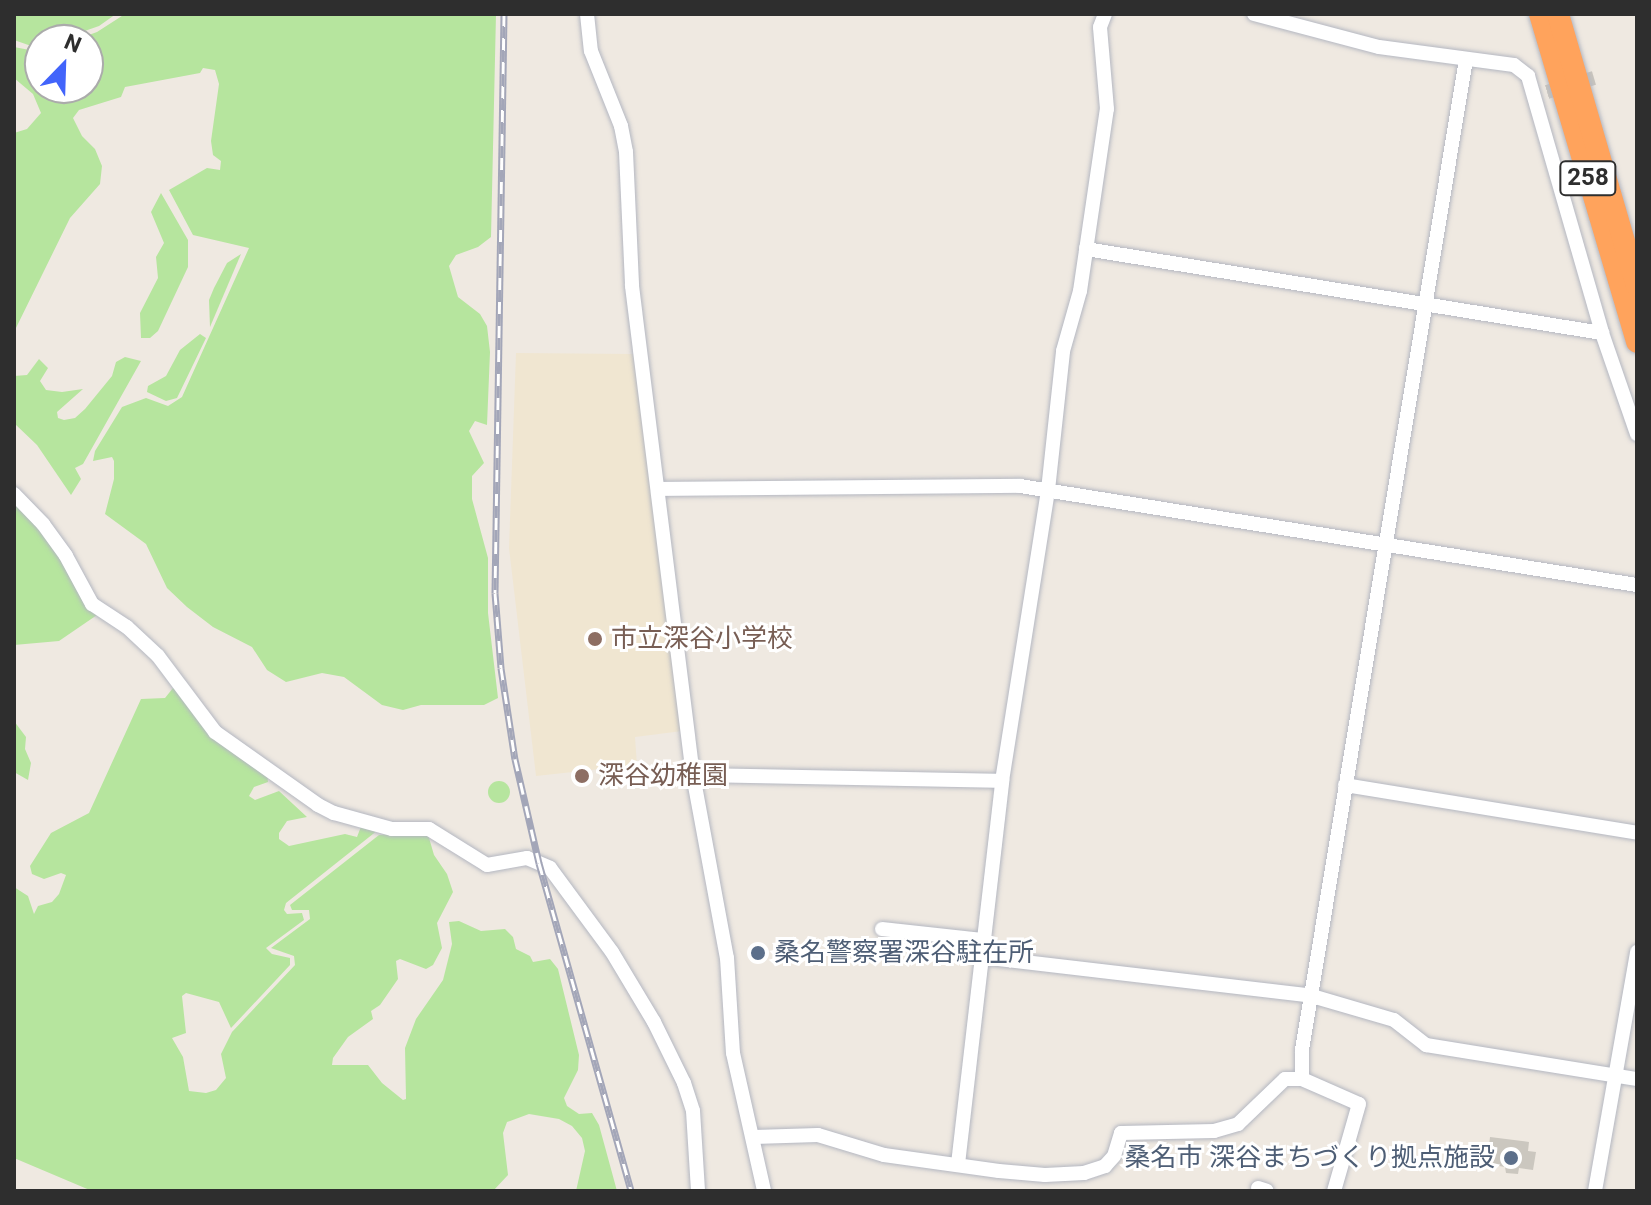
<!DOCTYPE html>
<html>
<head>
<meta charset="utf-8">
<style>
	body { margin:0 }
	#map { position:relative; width:1651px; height:1205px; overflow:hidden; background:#efe9e1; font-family:Roboto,"Noto Sans JP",sans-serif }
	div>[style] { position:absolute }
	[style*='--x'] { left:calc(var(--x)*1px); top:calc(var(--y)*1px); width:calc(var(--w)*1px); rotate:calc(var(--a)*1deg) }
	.education>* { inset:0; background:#f0e6d1 }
	.green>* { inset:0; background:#b6e59e }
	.round { border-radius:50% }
	.building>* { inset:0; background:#cbc7bf }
	.minor-tunnel>* { height:14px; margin-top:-7px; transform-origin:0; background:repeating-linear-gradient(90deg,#c8c4bd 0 14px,transparent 0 21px) }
	.roads { filter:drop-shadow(0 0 2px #b4b7c1) drop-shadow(0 0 2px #b4b7c1) }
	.minor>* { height:14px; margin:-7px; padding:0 7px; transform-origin:7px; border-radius:7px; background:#fff }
	.highway>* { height:22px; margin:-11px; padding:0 11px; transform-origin:11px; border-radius:11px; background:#ffa35c }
	.rail>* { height:7px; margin-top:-3.5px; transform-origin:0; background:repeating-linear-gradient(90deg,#fff 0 12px,#a3a6b8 0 24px); box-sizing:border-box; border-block:2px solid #a3a6b8 }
	.dots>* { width:22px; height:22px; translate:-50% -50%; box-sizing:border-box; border:4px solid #fff; border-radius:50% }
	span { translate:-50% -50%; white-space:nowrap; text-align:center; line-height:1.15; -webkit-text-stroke:6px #fff; paint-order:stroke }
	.shield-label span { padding:2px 6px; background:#fff; border:2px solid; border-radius:6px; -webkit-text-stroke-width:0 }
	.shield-label { font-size:24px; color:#2e2e2e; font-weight:700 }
	.education-label { font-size:26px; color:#785e54 }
	.left { translate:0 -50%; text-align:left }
	.service-label { font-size:26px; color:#4e5e75 }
	.right { translate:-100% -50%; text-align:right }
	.frame { position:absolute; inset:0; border:16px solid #2e2e2e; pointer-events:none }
	.north { position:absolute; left:24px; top:24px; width:80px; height:80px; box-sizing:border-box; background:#fff; border:2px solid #ababab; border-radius:50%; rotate:23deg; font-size:22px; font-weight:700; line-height:32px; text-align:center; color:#2e2e2e }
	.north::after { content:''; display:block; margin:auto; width:28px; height:36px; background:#4264fb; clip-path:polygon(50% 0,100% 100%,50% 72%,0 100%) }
</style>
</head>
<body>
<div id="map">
	<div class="education">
		<div style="clip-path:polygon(516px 353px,633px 354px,682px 731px,635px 737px,637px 765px,536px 776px,509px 548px)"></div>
	</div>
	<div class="green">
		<div style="clip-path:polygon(14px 14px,116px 14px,99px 26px,59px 40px,40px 40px,37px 48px,14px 40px)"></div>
		<div style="clip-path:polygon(125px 14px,496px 14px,491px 237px,478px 247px,456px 255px,449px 266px,458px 297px,480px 314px,487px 326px,490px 352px,487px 425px,475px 421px,469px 431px,484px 463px,472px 476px,472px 499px,488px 558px,488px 613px,498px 698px,484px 705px,421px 705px,403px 710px,382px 705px,344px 677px,322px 673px,286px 682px,267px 670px,252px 647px,213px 627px,187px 607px,167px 588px,146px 544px,105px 514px,114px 479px,114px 461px,112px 457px,93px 461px,95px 451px,122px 407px,146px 398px,168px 406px,182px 397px,249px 248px,193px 235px,169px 190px,207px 168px,220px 170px,221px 161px,213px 155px,211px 141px,219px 84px,215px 70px,203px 68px,200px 73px,125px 87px,121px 97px,79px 110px,73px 118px,82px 136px,95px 149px,102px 166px,100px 184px,70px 218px,14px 332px,14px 133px,27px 129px,41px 113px,33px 94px,14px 78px,14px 47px,40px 52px,40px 88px,88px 88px,88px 40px,75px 40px,97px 32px)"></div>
		<div style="clip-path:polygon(161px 193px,188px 240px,188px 267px,158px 331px,150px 338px,141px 338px,140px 313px,158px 278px,156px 257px,164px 243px,151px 212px)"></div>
		<div style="clip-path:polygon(241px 254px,210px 327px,209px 300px,214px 288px,227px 263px)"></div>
		<div style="clip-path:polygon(200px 334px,206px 338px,177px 398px,166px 401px,147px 392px,148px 386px,166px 376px,180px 350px)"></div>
		<div style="clip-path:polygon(125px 357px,141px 361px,83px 464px,75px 468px,81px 479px,71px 495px,37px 445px,15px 424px,14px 376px,27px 375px,39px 359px,48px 368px,40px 381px,46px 390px,62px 392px,83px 389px,57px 412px,58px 418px,64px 420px,75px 418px,85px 409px,112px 376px,116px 362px)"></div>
		<div style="clip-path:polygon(14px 498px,41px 525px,97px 615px,59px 641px,14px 645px)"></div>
		<div style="clip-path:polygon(173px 688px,179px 690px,267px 772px,268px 782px,254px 787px,249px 796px,255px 800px,279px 791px,307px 817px,287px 821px,279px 833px,279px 839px,289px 846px,345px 834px,357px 837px,362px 824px,378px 830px,286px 903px,284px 910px,287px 914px,302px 913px,304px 920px,266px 948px,272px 954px,290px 958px,290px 965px,231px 1028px,219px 1002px,186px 993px,182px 996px,186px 1033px,172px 1038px,183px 1057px,189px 1091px,206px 1093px,216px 1090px,226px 1078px,221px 1054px,232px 1032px,295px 965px,294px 956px,271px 948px,310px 919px,309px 910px,292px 910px,290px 905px,379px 835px,427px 831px,434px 855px,447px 874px,453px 892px,437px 923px,442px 948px,433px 965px,426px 969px,400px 959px,396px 961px,398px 979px,380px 1005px,371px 1011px,373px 1019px,348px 1037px,333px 1058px,332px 1065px,368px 1065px,382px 1083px,403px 1100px,406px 1099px,405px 1048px,416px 1019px,443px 980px,452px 944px,449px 922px,459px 921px,481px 931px,505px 929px,513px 937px,516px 949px,530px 956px,533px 962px,550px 959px,558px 969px,579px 1055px,578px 1070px,564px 1098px,567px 1106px,579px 1114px,592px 1113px,599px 1125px,617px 1191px,576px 1191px,585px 1151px,582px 1138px,572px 1126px,559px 1119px,529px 1114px,507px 1122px,503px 1133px,508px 1175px,493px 1191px,92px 1191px,14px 1158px,14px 887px,28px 896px,34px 914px,38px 906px,52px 902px,59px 894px,66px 875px,61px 873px,44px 879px,32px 874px,30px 866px,51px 833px,89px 813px,141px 699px,165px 698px)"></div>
		<div style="clip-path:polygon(14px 721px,26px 737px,25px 749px,31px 763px,28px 780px,14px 772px)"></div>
		<div class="round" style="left:488px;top:781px;width:22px;height:22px"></div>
	</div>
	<div class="building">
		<div style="clip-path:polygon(1490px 1137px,1529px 1142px,1528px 1151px,1536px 1152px,1533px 1170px,1519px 1168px,1518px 1174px,1506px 1173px,1505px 1167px,1487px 1164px)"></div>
	</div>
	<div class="minor-tunnel">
		<div style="--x:1547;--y:92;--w:49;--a:-16.6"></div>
	</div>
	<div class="roads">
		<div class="minor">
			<div style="--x:587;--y:14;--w:37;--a:84"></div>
			<div style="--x:591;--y:51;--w:81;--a:68.2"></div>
			<div style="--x:621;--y:126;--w:26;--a:79"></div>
			<div style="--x:626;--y:152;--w:134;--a:87.4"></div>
			<div style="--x:632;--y:286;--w:493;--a:82.9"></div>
			<div style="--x:693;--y:775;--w:186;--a:79.5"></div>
			<div style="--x:727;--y:958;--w:95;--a:86.4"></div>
			<div style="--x:733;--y:1053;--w:141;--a:77.3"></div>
			<div style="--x:1254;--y:14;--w:129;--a:14.8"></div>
			<div style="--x:1379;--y:47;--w:136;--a:7.6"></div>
			<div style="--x:1514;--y:65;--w:18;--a:38"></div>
			<div style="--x:1528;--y:76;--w:267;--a:73.9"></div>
			<div style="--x:1602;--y:333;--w:107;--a:70.9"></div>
			<div style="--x:1086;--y:249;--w:523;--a:9.25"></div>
			<div style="--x:659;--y:489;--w:361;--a:-0.5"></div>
			<div style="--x:1020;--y:486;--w:625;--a:9.12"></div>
			<div style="--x:14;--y:494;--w:42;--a:46"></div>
			<div style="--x:43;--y:524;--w:39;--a:54"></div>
			<div style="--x:66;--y:556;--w:55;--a:61.6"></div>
			<div style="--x:92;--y:604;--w:42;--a:33.3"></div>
			<div style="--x:127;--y:627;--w:42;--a:43.1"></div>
			<div style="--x:158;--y:656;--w:95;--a:53.1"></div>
			<div style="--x:215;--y:732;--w:126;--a:35.3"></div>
			<div style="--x:318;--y:805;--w:18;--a:27"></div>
			<div style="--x:334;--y:813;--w:60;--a:15.4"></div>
			<div style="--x:392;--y:829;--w:37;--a:0"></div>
			<div style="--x:429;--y:829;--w:68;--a:31.8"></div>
			<div style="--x:487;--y:865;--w:41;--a:-9.9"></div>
			<div style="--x:527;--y:858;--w:25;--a:23"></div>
			<div style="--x:550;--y:868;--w:104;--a:53.6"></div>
			<div style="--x:612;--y:952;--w:82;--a:59"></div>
			<div style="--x:654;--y:1022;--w:68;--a:63.8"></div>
			<div style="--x:684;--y:1083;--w:29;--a:72"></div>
			<div style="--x:693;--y:1111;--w:80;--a:86.4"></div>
			<div style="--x:693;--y:775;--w:309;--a:1.1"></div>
			<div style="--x:1345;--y:785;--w:296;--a:9.3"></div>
			<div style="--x:882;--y:929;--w:103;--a:6.2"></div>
			<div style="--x:982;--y:957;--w:332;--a:6.7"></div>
			<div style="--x:1312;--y:996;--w:85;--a:16.3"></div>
			<div style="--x:1394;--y:1020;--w:41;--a:38"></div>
			<div style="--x:1426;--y:1045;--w:214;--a:9.2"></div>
			<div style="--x:1302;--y:1079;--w:29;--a:-90"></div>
			<div style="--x:1302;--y:1050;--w:1004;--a:-80.6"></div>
			<div style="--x:754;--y:1137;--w:64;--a:-1.8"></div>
			<div style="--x:818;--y:1135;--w:69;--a:16.9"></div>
			<div style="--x:884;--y:1155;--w:116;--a:7.9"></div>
			<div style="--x:999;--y:1171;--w:46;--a:5"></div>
			<div style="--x:1045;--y:1175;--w:39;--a:-3"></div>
			<div style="--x:1084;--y:1173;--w:22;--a:-18"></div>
			<div style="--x:1105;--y:1166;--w:13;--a:-48"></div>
			<div style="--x:1114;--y:1156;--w:24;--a:-73"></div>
			<div style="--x:1121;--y:1133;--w:93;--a:-1.2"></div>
			<div style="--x:1214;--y:1131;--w:25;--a:-16"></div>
			<div style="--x:1238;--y:1124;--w:65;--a:-43.8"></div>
			<div style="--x:1285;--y:1079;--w:17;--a:0"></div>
			<div style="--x:1302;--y:1079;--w:62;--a:23.7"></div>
			<div style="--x:1359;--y:1104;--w:91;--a:106"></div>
			<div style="--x:958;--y:1164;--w:386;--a:-83.4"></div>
			<div style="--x:1002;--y:781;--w:295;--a:-81"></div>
			<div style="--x:1048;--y:490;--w:140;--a:-83.8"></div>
			<div style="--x:1063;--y:351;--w:62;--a:-74.2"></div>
			<div style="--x:1080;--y:291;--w:184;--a:-81.6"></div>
			<div style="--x:1107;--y:109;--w:82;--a:-94.9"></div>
			<div style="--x:1100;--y:27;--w:14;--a:-69"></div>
			<div style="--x:1258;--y:1188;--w:9;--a:18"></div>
			<div style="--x:1595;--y:1191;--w:243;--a:-80"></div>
		</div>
		<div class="highway">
			<div style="--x:1540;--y:14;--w:342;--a:73.5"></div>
			<div style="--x:1558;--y:14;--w:283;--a:73.8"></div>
		</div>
	</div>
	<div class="rail">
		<div style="--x:504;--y:14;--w:579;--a:90.89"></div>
		<div style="--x:495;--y:593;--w:75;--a:85.4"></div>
		<div style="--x:501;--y:668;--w:92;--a:81.3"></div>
		<div style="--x:515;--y:759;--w:107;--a:77"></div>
		<div style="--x:539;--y:863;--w:341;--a:74.3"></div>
	</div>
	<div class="dots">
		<div style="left:595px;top:639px;background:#8d6e63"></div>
		<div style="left:582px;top:776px;background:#8d6e63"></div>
		<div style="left:758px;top:953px;background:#5c6f8a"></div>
		<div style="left:1511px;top:1158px;background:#5c6f8a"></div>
	</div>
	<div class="shield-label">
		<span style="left:1588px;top:178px">258</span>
	</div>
	<div class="education-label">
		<span class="left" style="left:611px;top:639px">市立深谷小学校</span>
		<span class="left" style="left:598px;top:776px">深谷幼稚園</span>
	</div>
	<div class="service-label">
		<span class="left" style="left:774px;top:953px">桑名警察署深谷駐在所</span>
		<span class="right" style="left:1495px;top:1158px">桑名市 深谷まちづくり拠点施設</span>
	</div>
	<div class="frame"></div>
	<div class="north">N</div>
</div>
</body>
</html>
